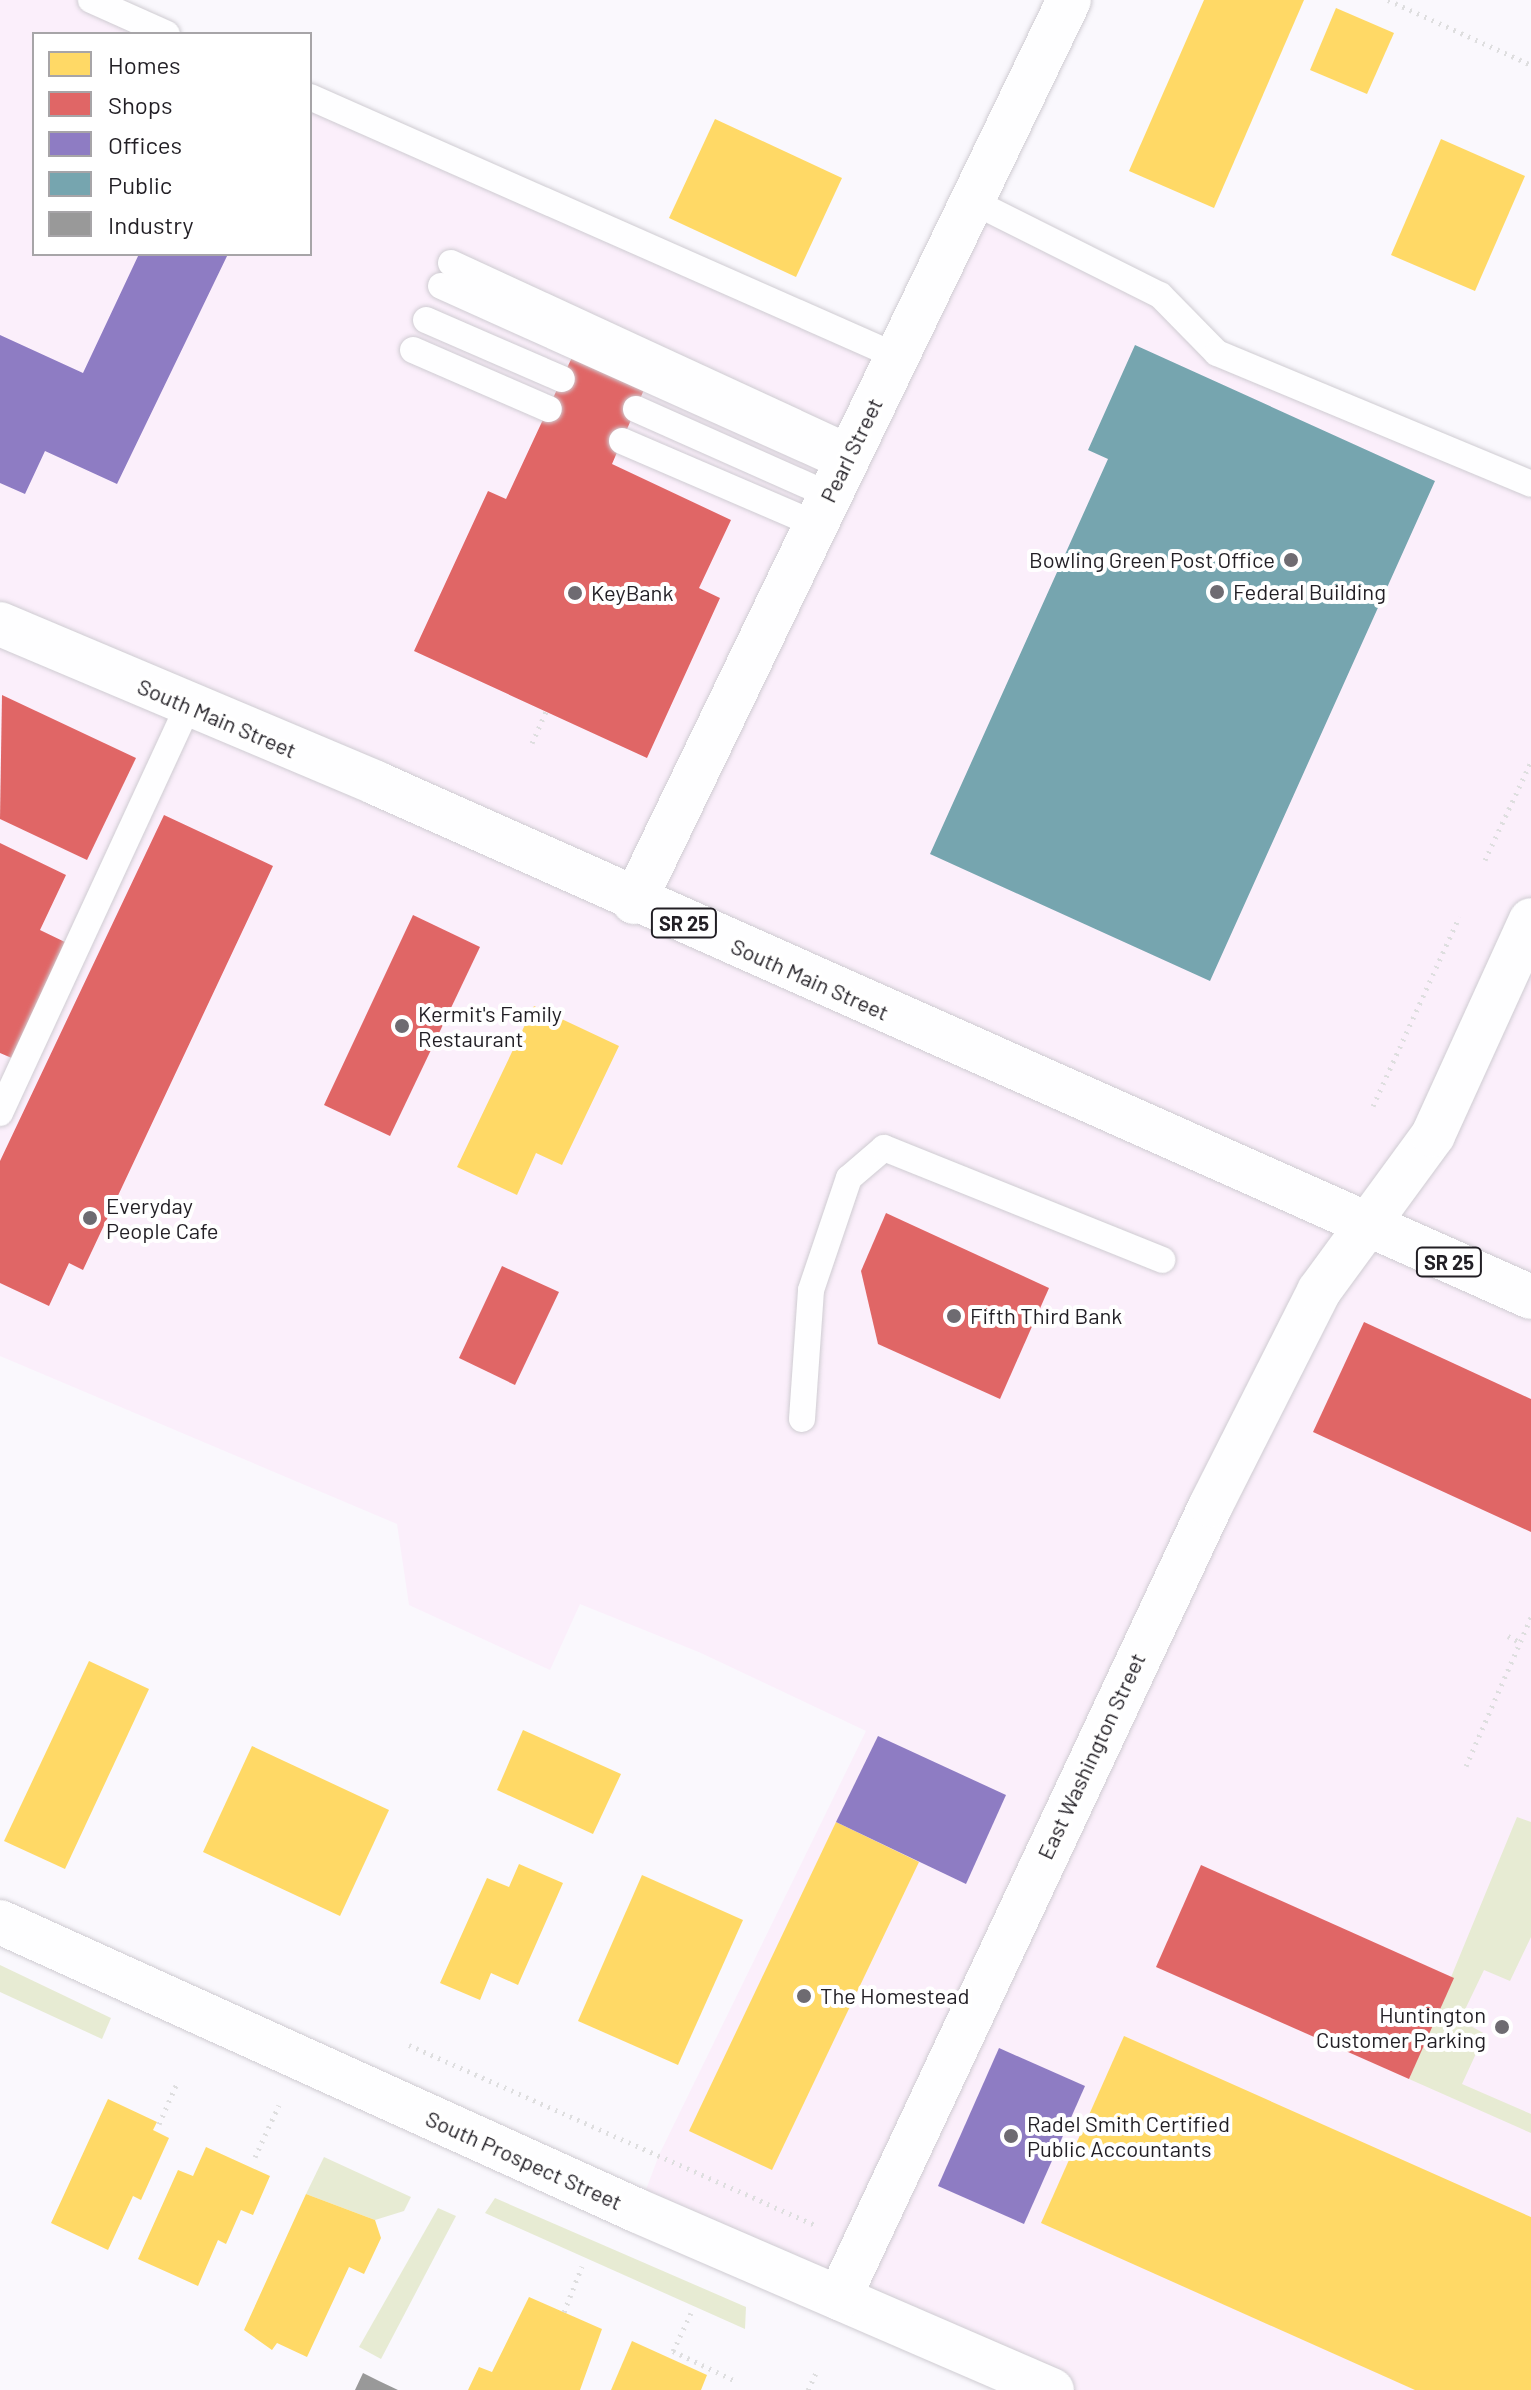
<!DOCTYPE html>
<html>
<head>
<meta charset="utf-8">
<style>
	body { margin:0 }
	#map { position:relative; width:1531px; height:2390px; overflow:hidden; background:#faf8fd; font-family:Barlow,sans-serif }
	div>[style] { position:absolute }
	[style*='--x'] { left:calc(var(--x)*1px); top:calc(var(--y)*1px); width:calc(var(--w)*1px); rotate:calc(var(--a)*1deg) }
	.commercial>* { inset:0; background:#fbeffb }
	.green>* { inset:0; background:#e7ebd3 }
	.homes>* { inset:0; background:#ffd966 }
	.shops>* { inset:0; background:#e06666 }
	.offices>* { inset:0; background:#8e7cc3 }
	.public>* { inset:0; background:#76a5af }
	.industry>* { inset:0; background:#999 }
	.path>* { height:5px; margin-top:-2.5px; transform-origin:0; background:repeating-linear-gradient(90deg,#dededf 0 2px,transparent 0 8px) }
	.roads { filter:drop-shadow(0 0 2px #cfccd2) drop-shadow(0 0 2px #cfccd2) }
	.lane>* { height:26px; margin:-13px; padding:0 13px; transform-origin:13px; border-radius:13px; background:#fefeff }
	.street>* { height:44px; margin:-22px; padding:0 22px; transform-origin:22px; border-radius:22px; background:#fefeff }
	.secondary>* { height:44px; margin:-22px; padding:0 22px; transform-origin:22px; border-radius:22px; background:#fefeff }
	.primary>* { height:44px; margin:-22px; padding:0 22px; transform-origin:22px; border-radius:22px; background:#fefeff }
	.dots>* { width:22px; height:22px; translate:-50% -50%; box-sizing:border-box; border:4px solid #fff; border-radius:50% }
	span { translate:-50% -50%; white-space:nowrap; text-align:center; line-height:1.15; -webkit-text-stroke:8px #fff; paint-order:stroke }
	.shield-label span { padding:2px 6px; background:#fff; border:2px solid; border-radius:6px; -webkit-text-stroke-width:0 }
	.shield-label { font-size:20px; color:#221f25; font-weight:700 }
	.street-label { font-size:22px; color:#221f25 }
	.poi-label { font-size:22px; color:#221f25 }
	.right { translate:-100% -50%; text-align:right }
	.left { translate:0 -50%; text-align:left }
	.legend { position:absolute; left:32px; top:32px; width:280px; height:224px; box-sizing:border-box; background:#fff; border:2px solid #a7a5a8; margin:0; padding:10px 14px; list-style:none; font-size:24px; color:#221f25 }
	.legend li { display:flex; align-items:center; gap:16px; height:40px }
	.legend b { width:40px; border:2px solid #a7a5a8 }
</style>
</head>
<body>
<div id="map">
	<div class="commercial">
		<div style="clip-path:polygon(0 0,91px 0,167px 34px,34px 34px,34px 254px,310px 254px,310px 97px,896px 356px,972px 201px,1160px 295px,1217px 353px,1531px 484px,1531px 2390px,1052px 2390px,638px 2211px,659px 2155px,866px 1731px,701px 1653px,580px 1604px,550px 1670px,409px 1605px,397px 1524px,0 1356px)"></div>
	</div>
	<div class="green">
		<div style="clip-path:polygon(1517px 1817px,1531px 1822px,1531px 1937px,1510px 1981px,1484px 1970px,1460px 2020px,1485px 2034px,1462px 2084px,1531px 2114px,1531px 2133px,1409px 2079px)"></div>
		<div style="clip-path:polygon(0 1965px,111px 2018px,102px 2039px,0 1992px)"></div>
		<div style="clip-path:polygon(324px 2157px,411px 2197px,404px 2211px,375px 2220px,306px 2194px)"></div>
		<div style="clip-path:polygon(495px 2198px,746px 2307px,745px 2329px,485px 2213px)"></div>
		<div style="clip-path:polygon(438px 2208px,456px 2216px,381px 2359px,359px 2347px)"></div>
	</div>
	<div class="homes">
		<div style="clip-path:polygon(1204px 0,1304px 0,1214px 208px,1129px 171px)"></div>
		<div style="clip-path:polygon(1336px 8px,1394px 33px,1367px 94px,1310px 70px)"></div>
		<div style="clip-path:polygon(715px 119px,842px 178px,796px 277px,669px 218px)"></div>
		<div style="clip-path:polygon(1441px 139px,1525px 176px,1475px 291px,1391px 255px)"></div>
		<div style="clip-path:polygon(534px 1006px,619px 1046px,562px 1165px,536px 1153px,517px 1195px,457px 1167px)"></div>
		<div style="clip-path:polygon(89px 1661px,149px 1689px,65px 1869px,4px 1841px)"></div>
		<div style="clip-path:polygon(523px 1730px,621px 1774px,593px 1834px,497px 1790px)"></div>
		<div style="clip-path:polygon(252px 1746px,389px 1810px,340px 1916px,203px 1852px)"></div>
		<div style="clip-path:polygon(836px 1822px,919px 1862px,772px 2170px,689px 2131px)"></div>
		<div style="clip-path:polygon(519px 1864px,563px 1883px,518px 1985px,491px 1973px,480px 2000px,440px 1983px,487px 1878px,509px 1887px)"></div>
		<div style="clip-path:polygon(642px 1875px,743px 1920px,678px 2065px,578px 2021px)"></div>
		<div style="clip-path:polygon(1124px 2036px,1531px 2217px,1531px 2390px,1415px 2390px,1041px 2223px)"></div>
		<div style="clip-path:polygon(108px 2099px,157px 2122px,153px 2130px,169px 2138px,141px 2200px,133px 2196px,108px 2250px,51px 2223px)"></div>
		<div style="clip-path:polygon(206px 2147px,270px 2176px,253px 2215px,241px 2210px,226px 2244px,218px 2240px,198px 2286px,138px 2259px,178px 2170px,193px 2176px)"></div>
		<div style="clip-path:polygon(306px 2194px,375px 2220px,381px 2238px,364px 2274px,349px 2267px,307px 2357px,277px 2343px,272px 2350px,244px 2330px)"></div>
		<div style="clip-path:polygon(529px 2297px,602px 2329px,580px 2390px,468px 2390px,479px 2367px,492px 2372px)"></div>
		<div style="clip-path:polygon(632px 2341px,707px 2375px,701px 2390px,611px 2390px)"></div>
	</div>
	<div class="shops">
		<div style="clip-path:polygon(574px 353px,646px 385px,612px 464px,731px 520px,699px 588px,720px 598px,647px 758px,414px 651px,488px 491px,506px 499px)"></div>
		<div style="clip-path:polygon(2px 695px,136px 758px,87px 860px,0 819px)"></div>
		<div style="clip-path:polygon(164px 815px,273px 866px,83px 1270px,69px 1263px,49px 1306px,0 1283px,0 1161px)"></div>
		<div style="clip-path:polygon(0 843px,66px 875px,40px 930px,69px 944px,14px 1059px,0 1053px)"></div>
		<div style="clip-path:polygon(413px 915px,480px 947px,390px 1136px,324px 1105px)"></div>
		<div style="clip-path:polygon(886px 1213px,1049px 1288px,1000px 1399px,878px 1344px,861px 1271px)"></div>
		<div style="clip-path:polygon(502px 1266px,559px 1292px,515px 1385px,459px 1358px)"></div>
		<div style="clip-path:polygon(1364px 1322px,1531px 1399px,1531px 1532px,1313px 1432px)"></div>
		<div style="clip-path:polygon(1201px 1865px,1454px 1978px,1409px 2079px,1156px 1967px)"></div>
	</div>
	<div class="offices">
		<div style="clip-path:polygon(139px 254px,228px 254px,117px 484px,45px 451px,25px 494px,0 483px,0 335px,83px 373px)"></div>
		<div style="clip-path:polygon(878px 1736px,1006px 1795px,966px 1884px,836px 1822px)"></div>
		<div style="clip-path:polygon(999px 2048px,1085px 2086px,1024px 2224px,938px 2186px)"></div>
	</div>
	<div class="public">
		<div style="clip-path:polygon(1135px 345px,1435px 481px,1210px 981px,930px 854px,1108px 459px,1088px 450px)"></div>
	</div>
	<div class="industry">
		<div style="clip-path:polygon(363px 2373px,379px 2381px,398px 2390px,355px 2390px)"></div>
	</div>
	<div class="path">
		<div style="--x:1388;--y:0;--w:157;--a:24.4"></div>
		<div style="--x:532;--y:743;--w:35;--a:-66"></div>
		<div style="--x:1485;--y:860;--w:108;--a:-64.9"></div>
		<div style="--x:1373;--y:1106;--w:208;--a:-65.5"></div>
		<div style="--x:1508;--y:1636;--w:13;--a:27"></div>
		<div style="--x:1466;--y:1766;--w:163;--a:-66.4"></div>
		<div style="--x:409;--y:2045;--w:446;--a:23.9"></div>
		<div style="--x:159;--y:2124;--w:47;--a:-66.2"></div>
		<div style="--x:255;--y:2157;--w:57;--a:-65.2"></div>
		<div style="--x:564;--y:2312;--w:49;--a:-68.6"></div>
		<div style="--x:691;--y:2313;--w:42;--a:115.3"></div>
		<div style="--x:673;--y:2351;--w:70;--a:25.5"></div>
		<div style="--x:808;--y:2390;--w:23;--a:-65"></div>
	</div>
	<div class="roads">
		<div class="lane">
			<div style="--x:91;--y:0;--w:83;--a:24.1"></div>
			<div style="--x:310;--y:97;--w:641;--a:23.84"></div>
			<div style="--x:972;--y:201;--w:210;--a:26.6"></div>
			<div style="--x:1160;--y:295;--w:81;--a:45.5"></div>
			<div style="--x:1217;--y:353;--w:340;--a:22.6"></div>
			<div style="--x:451;--y:263;--w:441;--a:24.8"></div>
			<div style="--x:441;--y:286;--w:441;--a:24.2"></div>
			<div style="--x:426;--y:320;--w:148;--a:23.5"></div>
			<div style="--x:413;--y:350;--w:148;--a:23.5"></div>
			<div style="--x:636;--y:409;--w:211;--a:24"></div>
			<div style="--x:622;--y:441;--w:210;--a:23.3"></div>
			<div style="--x:0;--y:1113;--w:447;--a:-65.2"></div>
			<div style="--x:802;--y:1419;--w:129;--a:-86"></div>
			<div style="--x:811;--y:1290;--w:118;--a:-71.3"></div>
			<div style="--x:849;--y:1178;--w:46;--a:-40.6"></div>
			<div style="--x:884;--y:1148;--w:300;--a:21.9"></div>
		</div>
		<div class="street">
			<div style="--x:0;--y:1922;--w:700;--a:24.37"></div>
			<div style="--x:638;--y:2211;--w:451;--a:23.4"></div>
			<div style="--x:839;--y:2298;--w:876;--a:-64.87"></div>
			<div style="--x:1211;--y:1505;--w:240;--a:-63.2"></div>
			<div style="--x:1319;--y:1291;--w:193;--a:-53.8"></div>
			<div style="--x:1433;--y:1135;--w:236;--a:-65.5"></div>
		</div>
		<div class="secondary">
			<div style="--x:634;--y:902;--w:1001;--a:-64.25"></div>
		</div>
		<div class="primary">
			<div style="--x:0;--y:624;--w:408;--a:22.9"></div>
			<div style="--x:376;--y:783;--w:1264;--a:23.99"></div>
		</div>
	</div>
	<div class="dots">
		<div style="left:1291px;top:560px;background:#6e6b71"></div>
		<div style="left:1217px;top:592px;background:#6e6b71"></div>
		<div style="left:575px;top:593px;background:#6e6b71"></div>
		<div style="left:402px;top:1026px;background:#6e6b71"></div>
		<div style="left:90px;top:1218px;background:#6e6b71"></div>
		<div style="left:954px;top:1316px;background:#6e6b71"></div>
		<div style="left:804px;top:1996px;background:#6e6b71"></div>
		<div style="left:1502px;top:2027px;background:#6e6b71"></div>
		<div style="left:1011px;top:2136px;background:#6e6b71"></div>
	</div>
	<div class="shield-label">
		<span style="left:684px;top:923px">SR 25</span>
		<span style="left:1449px;top:1262px">SR 25</span>
	</div>
	<div class="street-label">
		<span style="left:851px;top:450px;rotate:-64deg">Pearl Street</span>
		<span style="left:217px;top:718px;rotate:23deg">South Main Street</span>
		<span style="left:810px;top:979px;rotate:24deg">South Main Street</span>
		<span style="left:1091px;top:1756px;rotate:-65deg">East Washington Street</span>
		<span style="left:524px;top:2160px;rotate:24deg">South Prospect Street</span>
	</div>
	<div class="poi-label">
		<span class="right" style="left:1275px;top:560px">Bowling Green Post Office</span>
		<span class="left" style="left:1233px;top:592px">Federal Building</span>
		<span class="left" style="left:591px;top:593px">KeyBank</span>
		<span class="left" style="left:418px;top:1026px">Kermit's Family<br>Restaurant</span>
		<span class="left" style="left:106px;top:1218px">Everyday<br>People Cafe</span>
		<span class="left" style="left:970px;top:1316px">Fifth Third Bank</span>
		<span class="left" style="left:820px;top:1996px">The Homestead</span>
		<span class="right" style="left:1486px;top:2027px">Huntington<br>Customer Parking</span>
		<span class="left" style="left:1027px;top:2136px">Radel Smith Certified<br>Public Accountants</span>
	</div>
	<ul class="legend">
	<li><b style="height:22px;background:#ffd966"></b>Homes</li>
	<li><b style="height:22px;background:#e06666"></b>Shops</li>
	<li><b style="height:22px;background:#8e7cc3"></b>Offices</li>
	<li><b style="height:22px;background:#76a5af"></b>Public</li>
	<li><b style="height:22px;background:#999"></b>Industry</li>
	</ul>
</div>
</body>
</html>
